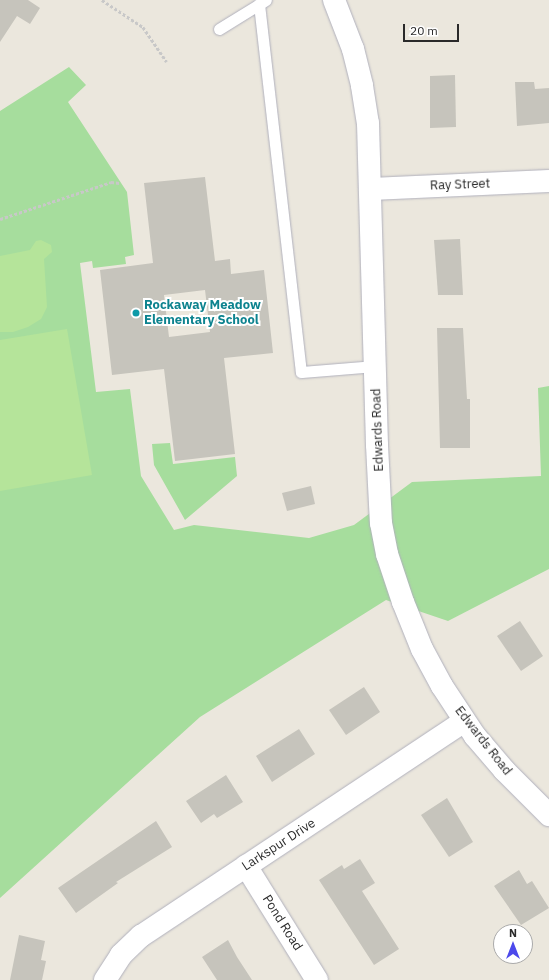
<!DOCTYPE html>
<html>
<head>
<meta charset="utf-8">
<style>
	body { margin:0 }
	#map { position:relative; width:549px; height:980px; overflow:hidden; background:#ebe7dd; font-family:"IBM Plex Sans",sans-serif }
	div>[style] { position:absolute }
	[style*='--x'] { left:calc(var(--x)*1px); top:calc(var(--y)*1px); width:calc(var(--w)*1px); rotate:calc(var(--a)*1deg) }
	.green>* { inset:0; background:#a6dd9d }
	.pitch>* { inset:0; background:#b5e49a }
	.building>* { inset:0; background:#c6c4bc }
	.path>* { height:2.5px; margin-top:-1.25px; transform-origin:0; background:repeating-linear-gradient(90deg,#c8c8c8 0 3px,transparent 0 5px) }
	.roads { filter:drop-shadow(0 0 1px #b0b0bc) drop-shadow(0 0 1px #b0b0bc) }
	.lane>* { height:11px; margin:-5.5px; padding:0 5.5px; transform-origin:5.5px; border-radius:5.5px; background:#fff }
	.street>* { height:22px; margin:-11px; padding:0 11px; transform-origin:11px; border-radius:11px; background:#fff }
	.secondary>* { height:22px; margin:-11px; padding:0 11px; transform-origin:11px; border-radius:11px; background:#fff }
	.dots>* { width:11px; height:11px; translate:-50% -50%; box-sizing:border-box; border:2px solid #fff; border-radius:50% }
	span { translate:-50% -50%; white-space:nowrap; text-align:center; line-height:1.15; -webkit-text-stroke:4px #fff; paint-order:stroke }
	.street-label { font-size:13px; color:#2a2a2a }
	.culture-label { font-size:13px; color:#0d838f; font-weight:700 }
	.left { translate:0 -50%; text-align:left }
	.north { position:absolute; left:493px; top:924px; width:40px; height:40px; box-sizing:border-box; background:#fff; border:1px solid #aaa; border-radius:50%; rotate:0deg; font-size:11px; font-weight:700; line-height:16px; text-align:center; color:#2a2a2a }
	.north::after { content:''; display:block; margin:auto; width:14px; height:18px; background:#4c49eb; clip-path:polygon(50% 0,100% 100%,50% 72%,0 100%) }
	.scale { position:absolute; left:403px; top:24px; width:56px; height:18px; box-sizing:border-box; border:2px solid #2a2a2a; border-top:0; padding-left:5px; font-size:12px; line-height:14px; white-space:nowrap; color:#2a2a2a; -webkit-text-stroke:3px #fff; paint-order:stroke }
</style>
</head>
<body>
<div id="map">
	<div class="green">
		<div style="clip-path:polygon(69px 67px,86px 85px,68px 102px,127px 192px,134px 255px,125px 257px,126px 264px,93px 268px,92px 261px,80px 263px,96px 392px,130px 389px,141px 476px,174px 530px,194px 525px,309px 538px,354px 525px,412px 482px,541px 476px,538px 388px,549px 386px,549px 569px,448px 621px,386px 600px,200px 717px,0 898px,0 111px)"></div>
		<div style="clip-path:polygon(170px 443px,173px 464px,235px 457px,237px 476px,185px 520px,154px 465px,152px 444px)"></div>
	</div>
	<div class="pitch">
		<div style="clip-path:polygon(41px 240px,51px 245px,52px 252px,44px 259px,47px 307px,41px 319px,28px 327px,13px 332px,0 332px,0 256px,30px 250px,36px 241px)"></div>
		<div style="clip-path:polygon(67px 329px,92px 475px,0 491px,0 340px)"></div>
	</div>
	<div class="building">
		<div style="clip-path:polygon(0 0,28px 0,40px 8px,30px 24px,17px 16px,0 42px)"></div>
		<div style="clip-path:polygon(455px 75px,456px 127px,430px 128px,430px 76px)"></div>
		<div style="clip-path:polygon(515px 82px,534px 82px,535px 89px,549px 88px,549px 123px,517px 126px)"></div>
		<div style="clip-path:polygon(evenodd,205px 177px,215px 261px,230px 259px,231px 274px,264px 270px,273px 353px,224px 358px,235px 454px,175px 461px,164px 369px,112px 375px,100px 270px,153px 263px,144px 183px,205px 177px,205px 290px,210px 332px,169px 337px,164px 295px,205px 290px)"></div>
		<div style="clip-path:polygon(460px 239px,463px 295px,438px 295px,434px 240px)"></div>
		<div style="clip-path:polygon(437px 328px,463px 328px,467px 399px,470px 399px,470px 448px,440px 448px)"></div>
		<div style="clip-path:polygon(311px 486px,315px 504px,287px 511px,282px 493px)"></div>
		<div style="clip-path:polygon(520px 621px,543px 656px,521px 671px,497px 636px)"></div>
		<div style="clip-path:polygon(364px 687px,380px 712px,346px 735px,329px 710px)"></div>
		<div style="clip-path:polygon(299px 729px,315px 754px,272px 782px,256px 756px)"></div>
		<div style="clip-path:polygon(226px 775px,243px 802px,217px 818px,214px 814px,201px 823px,186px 801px)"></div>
		<div style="clip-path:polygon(447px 798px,473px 842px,449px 857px,421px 815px)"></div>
		<div style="clip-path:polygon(156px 821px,172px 847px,116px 882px,118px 883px,76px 913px,58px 888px)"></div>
		<div style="clip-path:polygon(360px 859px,375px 883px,362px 891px,399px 949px,374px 965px,319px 880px,342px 865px,344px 869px)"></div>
		<div style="clip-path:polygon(519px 870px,527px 884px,532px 881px,549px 908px,521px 925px,494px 886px)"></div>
		<div style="clip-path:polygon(19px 935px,45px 941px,41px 960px,46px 961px,42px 980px,10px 980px)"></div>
		<div style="clip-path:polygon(228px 940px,237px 957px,252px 980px,217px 980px,202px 957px)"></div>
	</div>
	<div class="path">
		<div style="--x:102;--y:0;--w:49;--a:33.4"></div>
		<div style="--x:143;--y:27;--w:42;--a:55.6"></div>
		<div style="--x:0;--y:219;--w:117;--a:-18.4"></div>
		<div style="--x:111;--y:182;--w:9;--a:6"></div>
	</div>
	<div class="roads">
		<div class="lane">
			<div style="--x:259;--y:4;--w:370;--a:83.5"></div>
			<div style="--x:301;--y:372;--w:75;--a:-4.6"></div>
			<div style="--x:219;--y:29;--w:55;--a:-31.7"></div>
		</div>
		<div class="street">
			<div style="--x:371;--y:189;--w:178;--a:-2.6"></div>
			<div style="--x:246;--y:866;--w:134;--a:58.1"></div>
			<div style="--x:105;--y:980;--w:30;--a:-57"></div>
			<div style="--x:121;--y:955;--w:28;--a:-44"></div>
			<div style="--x:141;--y:936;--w:388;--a:-33.6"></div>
		</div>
		<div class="secondary">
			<div style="--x:334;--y:0;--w:53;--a:68.8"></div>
			<div style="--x:353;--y:49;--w:38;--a:76"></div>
			<div style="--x:362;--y:86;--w:37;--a:81"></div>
			<div style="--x:368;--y:123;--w:322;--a:88.4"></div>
			<div style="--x:377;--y:445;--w:78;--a:87.1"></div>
			<div style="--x:381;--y:523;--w:32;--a:79"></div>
			<div style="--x:387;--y:554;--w:51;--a:71.6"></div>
			<div style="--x:403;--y:602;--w:51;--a:68"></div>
			<div style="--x:422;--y:649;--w:42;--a:61.6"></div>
			<div style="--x:442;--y:686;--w:60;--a:56.6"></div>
			<div style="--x:475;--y:736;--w:45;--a:49.5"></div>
			<div style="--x:504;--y:770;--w:64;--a:45"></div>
		</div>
	</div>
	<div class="dots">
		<div style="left:136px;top:313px;background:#0f9aa8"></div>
	</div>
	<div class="street-label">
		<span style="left:460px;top:185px;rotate:-2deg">Ray Street</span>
		<span style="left:378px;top:430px;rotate:-92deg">Edwards Road</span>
		<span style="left:483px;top:741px;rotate:52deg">Edwards Road</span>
		<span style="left:279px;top:845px;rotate:-33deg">Larkspur Drive</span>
		<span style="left:282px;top:923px;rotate:58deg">Pond Road</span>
	</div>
	<div class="culture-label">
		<span class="left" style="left:144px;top:313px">Rockaway Meadow<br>Elementary School</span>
	</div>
	<div class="north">N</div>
	<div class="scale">20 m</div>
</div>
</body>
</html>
